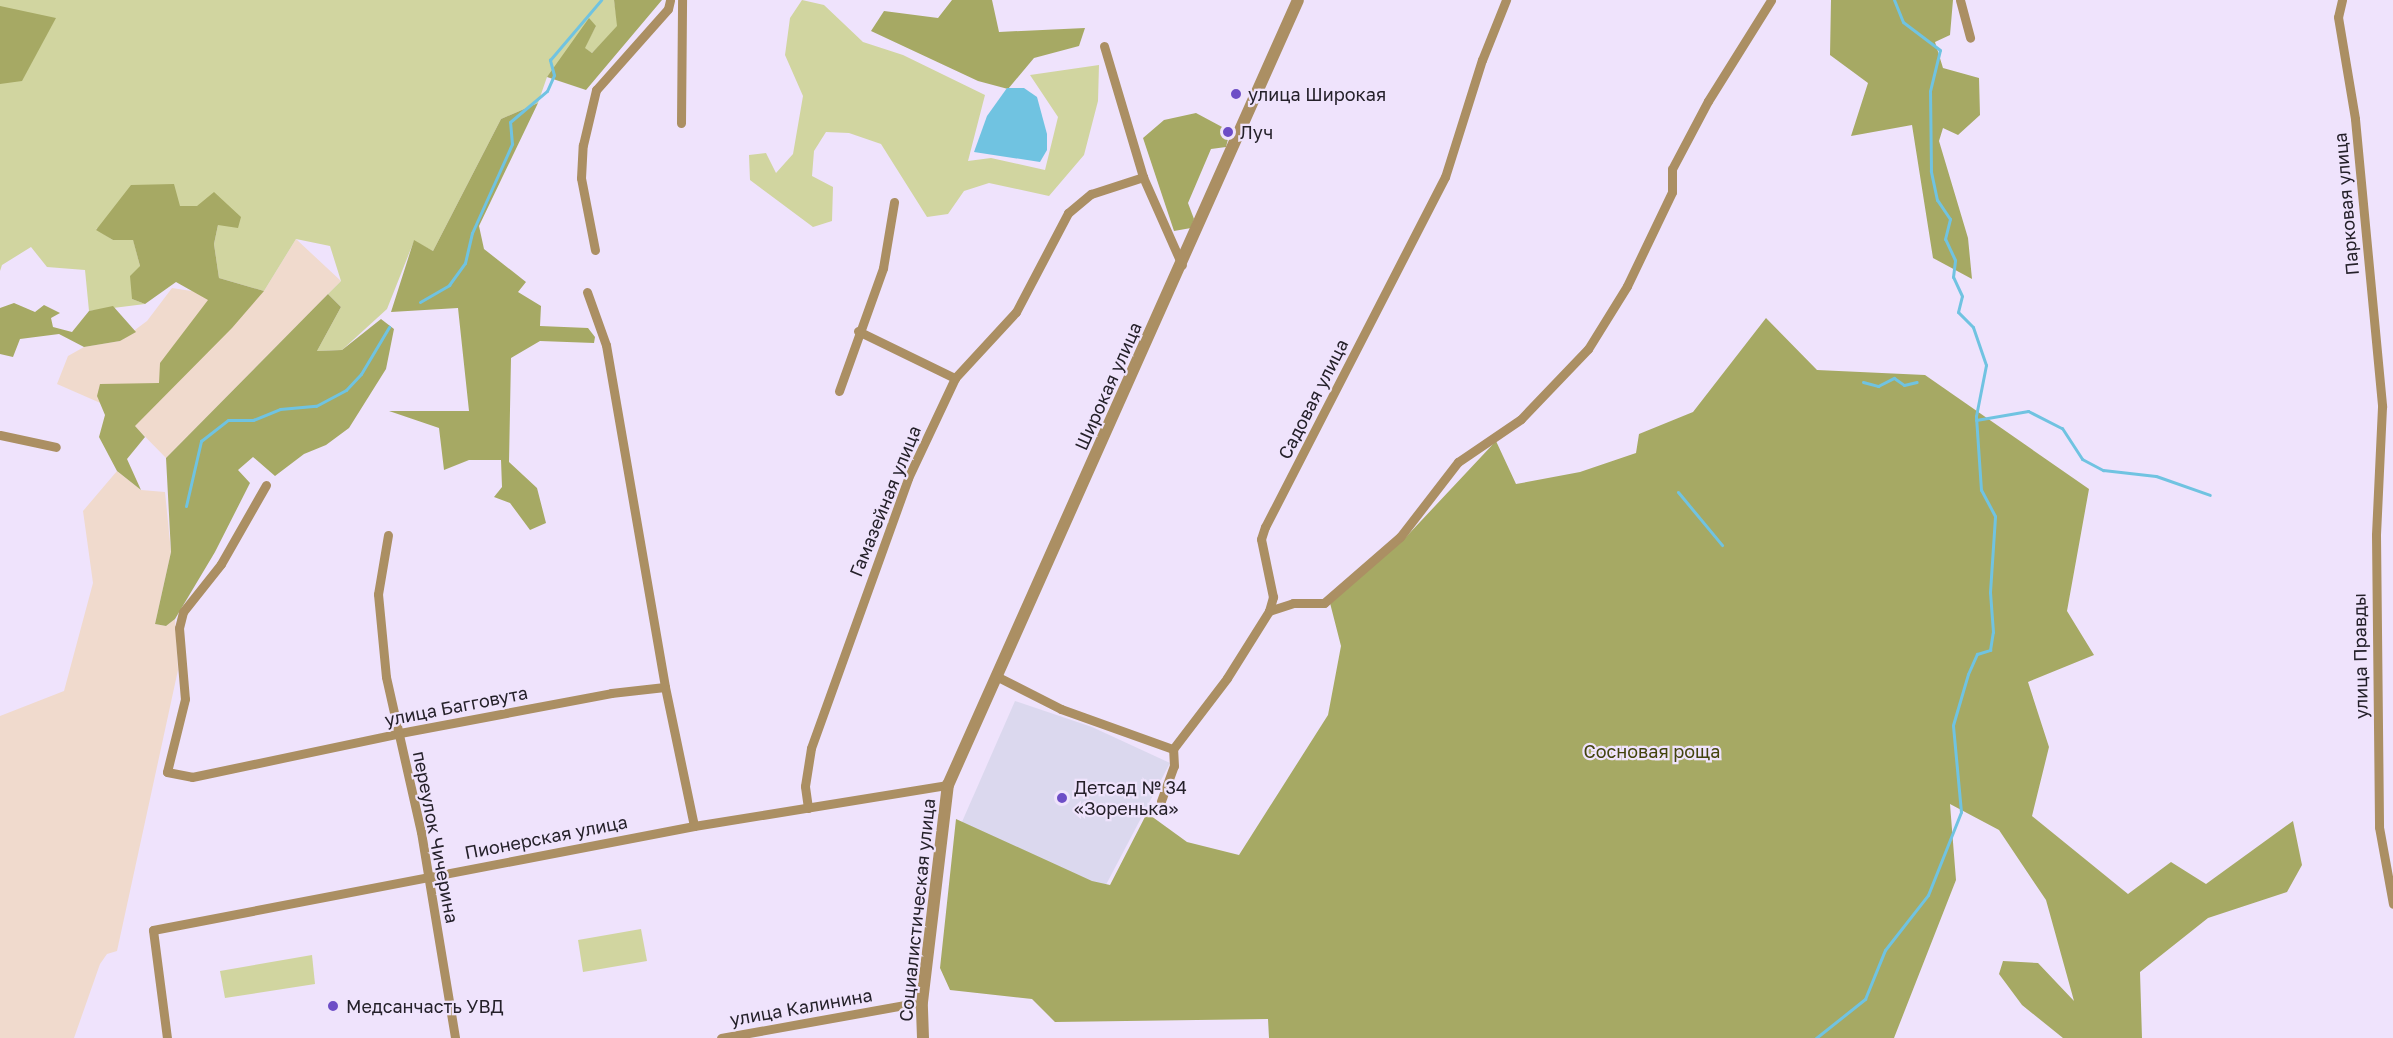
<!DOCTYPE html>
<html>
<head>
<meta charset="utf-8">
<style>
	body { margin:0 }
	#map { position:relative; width:2393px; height:1038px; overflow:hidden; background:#efe3fc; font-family:"Golos Text",sans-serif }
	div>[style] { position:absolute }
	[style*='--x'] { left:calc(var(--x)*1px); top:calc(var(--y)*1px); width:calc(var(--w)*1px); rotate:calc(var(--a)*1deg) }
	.industrial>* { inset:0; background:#f0dacd }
	.education>* { inset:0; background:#dbd8ee }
	.green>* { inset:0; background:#d1d5a0 }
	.forest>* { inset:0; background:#a6a964 }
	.water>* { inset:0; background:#70c3e1 }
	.stream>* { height:3px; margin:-1.5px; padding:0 1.5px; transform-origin:1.5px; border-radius:1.5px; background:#70c3e1 }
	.minor>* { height:9px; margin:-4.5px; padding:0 4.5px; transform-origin:4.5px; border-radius:4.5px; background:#ab8f63 }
	.tertiary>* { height:12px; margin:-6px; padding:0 6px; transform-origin:6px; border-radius:6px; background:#ab8f63 }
	.dots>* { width:16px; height:16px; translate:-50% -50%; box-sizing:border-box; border:3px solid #efe3fc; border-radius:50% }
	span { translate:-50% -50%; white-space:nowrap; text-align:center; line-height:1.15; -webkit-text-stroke:4.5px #efe3fc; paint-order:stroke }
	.poi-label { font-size:18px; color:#25212a }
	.left { translate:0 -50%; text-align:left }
	.street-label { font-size:18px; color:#25212a }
	.park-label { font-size:18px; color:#42430d }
</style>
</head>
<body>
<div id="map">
	<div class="industrial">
		<div style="clip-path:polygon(296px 239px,341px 281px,166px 458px,121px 412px,57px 384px,68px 356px,84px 347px,120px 341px,147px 321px,172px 288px,198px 292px,264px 291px)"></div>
		<div style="clip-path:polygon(117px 471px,141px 490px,165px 492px,171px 552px,155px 624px,166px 626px,175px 619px,178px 670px,117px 951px,107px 954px,100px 964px,74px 1038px,0 1038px,0 716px,64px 691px,93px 583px,83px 511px)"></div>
	</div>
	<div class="education">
		<div style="clip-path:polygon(1015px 701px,1092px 727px,1170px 763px,1078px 938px,958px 831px)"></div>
	</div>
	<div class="green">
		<div style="clip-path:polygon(0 0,614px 0,618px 26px,592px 53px,584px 48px,596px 26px,547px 77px,538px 103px,501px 119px,433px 251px,414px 241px,387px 309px,342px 350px,317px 351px,341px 307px,328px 294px,341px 281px,330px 246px,296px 239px,264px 291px,219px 278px,214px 244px,218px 225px,197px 206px,180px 206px,96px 229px,113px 240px,133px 239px,140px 266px,132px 299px,145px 304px,89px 311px,85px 270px,47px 267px,31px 247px,2px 265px,0 271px)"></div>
		<div style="clip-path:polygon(802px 0,824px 5px,863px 42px,903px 55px,985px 95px,968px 161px,991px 158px,1045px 170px,1058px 117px,1030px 75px,1099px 65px,1098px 101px,1084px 155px,1049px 196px,989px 183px,964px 191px,948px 214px,927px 217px,881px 144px,849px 133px,826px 132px,814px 151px,812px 176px,833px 187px,832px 221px,813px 227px,750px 180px,749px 155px,766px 153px,776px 173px,793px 154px,803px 96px,785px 55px,790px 18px)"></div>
		<div style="clip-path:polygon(641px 929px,647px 961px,583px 972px,578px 940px)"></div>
		<div style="clip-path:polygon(312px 955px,315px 984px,225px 998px,220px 971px)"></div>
	</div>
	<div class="forest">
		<div style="clip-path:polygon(614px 0,662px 0,586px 90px,547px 77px,589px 18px,596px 26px,585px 48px,592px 53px,617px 26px)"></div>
		<div style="clip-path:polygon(952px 0,992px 0,999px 32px,1085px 28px,1079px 46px,1034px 58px,1008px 89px,978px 81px,871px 31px,884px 11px,938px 18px)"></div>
		<div style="clip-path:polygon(1831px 0,1953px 0,1950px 35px,1935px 42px,1943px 68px,1979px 78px,1980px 115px,1958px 135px,1943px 128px,1939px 141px,1968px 238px,1972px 279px,1933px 258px,1912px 125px,1851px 136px,1868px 83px,1830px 55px)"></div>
		<div style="clip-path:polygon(0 6px,56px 18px,22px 81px,0 84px)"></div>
		<div style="clip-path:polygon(538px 103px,479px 226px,484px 249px,526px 282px,518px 292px,541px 306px,540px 326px,588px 328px,595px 337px,594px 343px,540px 341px,511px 358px,509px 462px,537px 488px,546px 523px,530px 530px,510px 503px,494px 497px,502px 487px,501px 460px,469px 460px,444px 470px,439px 428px,389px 411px,469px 411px,458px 308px,391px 312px,414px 240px,433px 251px,501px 119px)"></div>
		<div style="clip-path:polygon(1196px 113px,1224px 128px,1228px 139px,1226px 147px,1211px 149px,1188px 203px,1194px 219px,1191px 228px,1174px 231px,1143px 138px,1164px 120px)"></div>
		<div style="clip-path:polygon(174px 184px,180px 206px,197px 206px,214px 192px,241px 217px,238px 228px,218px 225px,214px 244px,219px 278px,264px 291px,232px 328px,135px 426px,145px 437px,127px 459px,141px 490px,117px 471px,99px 437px,105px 415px,97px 396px,100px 384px,159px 383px,160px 363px,208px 300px,176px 282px,145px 304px,132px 299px,130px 276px,140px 266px,133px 240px,113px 240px,96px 230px,131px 185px)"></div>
		<div style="clip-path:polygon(328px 294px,341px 307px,317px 351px,342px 350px,381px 319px,394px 329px,386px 369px,349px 428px,326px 445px,304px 454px,275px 476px,253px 457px,238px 470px,250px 483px,215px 552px,175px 619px,166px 626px,155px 624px,171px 552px,166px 458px)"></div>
		<div style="clip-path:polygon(14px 303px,35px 312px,44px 305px,60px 313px,51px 318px,53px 327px,72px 332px,89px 311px,113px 306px,136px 332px,120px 341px,84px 347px,59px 334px,20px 339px,13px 357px,0 354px,0 308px)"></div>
		<div style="clip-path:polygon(1766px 318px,1817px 370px,1925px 375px,2089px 489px,2067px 611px,2094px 655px,2028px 682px,2049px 747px,2032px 816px,2128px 894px,2171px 862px,2206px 884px,2293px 821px,2302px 865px,2287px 892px,2208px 918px,2140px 972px,2142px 1038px,2063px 1038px,2022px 1005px,1999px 974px,2003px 961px,2038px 963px,2074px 1001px,2046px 900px,1999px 830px,1950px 804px,1956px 880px,1894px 1038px,1269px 1038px,1268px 1019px,1055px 1022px,1032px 999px,950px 990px,940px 968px,956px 819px,1092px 881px,1110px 885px,1147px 813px,1187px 842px,1239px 855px,1328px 715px,1341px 646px,1330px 603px,1405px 538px,1496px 441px,1516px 484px,1580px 472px,1636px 453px,1639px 434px,1693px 412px)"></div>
	</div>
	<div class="water">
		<div style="clip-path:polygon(1007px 88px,1024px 88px,1037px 97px,1047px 134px,1047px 150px,1040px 162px,974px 152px,987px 116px)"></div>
	</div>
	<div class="stream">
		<div style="--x:420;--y:302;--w:34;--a:-30"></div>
		<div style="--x:449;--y:285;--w:27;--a:-54"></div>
		<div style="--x:465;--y:263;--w:31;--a:-77"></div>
		<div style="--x:472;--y:233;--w:98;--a:-65.8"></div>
		<div style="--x:512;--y:144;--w:22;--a:-95"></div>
		<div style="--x:510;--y:122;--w:48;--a:-40"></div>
		<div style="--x:547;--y:91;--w:17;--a:-66"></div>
		<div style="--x:554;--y:75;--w:16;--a:-105"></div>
		<div style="--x:550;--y:60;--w:79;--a:-49.6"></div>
		<div style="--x:1863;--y:382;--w:16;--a:15"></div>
		<div style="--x:1878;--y:386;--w:18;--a:-27"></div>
		<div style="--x:1894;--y:378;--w:12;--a:35"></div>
		<div style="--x:1904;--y:385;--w:13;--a:-13"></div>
		<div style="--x:1976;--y:420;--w:53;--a:-9.8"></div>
		<div style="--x:2028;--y:411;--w:38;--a:27"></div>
		<div style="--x:2062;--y:428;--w:37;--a:57"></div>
		<div style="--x:2082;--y:459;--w:24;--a:28"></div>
		<div style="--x:2103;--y:470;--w:53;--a:6.5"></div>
		<div style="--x:2156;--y:476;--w:57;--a:19.4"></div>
		<div style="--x:1678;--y:492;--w:69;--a:50.3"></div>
		<div style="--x:186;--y:506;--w:67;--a:-77"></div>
		<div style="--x:201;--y:441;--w:34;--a:-38"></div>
		<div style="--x:228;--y:420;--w:25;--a:0"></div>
		<div style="--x:253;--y:420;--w:29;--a:-22"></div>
		<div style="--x:280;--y:409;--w:36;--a:-5"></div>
		<div style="--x:316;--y:406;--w:34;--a:-28"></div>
		<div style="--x:346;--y:390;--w:22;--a:-47"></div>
		<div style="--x:361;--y:374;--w:55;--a:-59.2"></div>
		<div style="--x:1816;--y:1038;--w:63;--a:-38.5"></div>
		<div style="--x:1865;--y:999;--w:53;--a:-67.8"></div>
		<div style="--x:1885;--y:950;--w:70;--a:-52"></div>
		<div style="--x:1928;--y:895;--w:89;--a:-68.3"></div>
		<div style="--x:1961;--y:812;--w:87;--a:-95.3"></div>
		<div style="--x:1953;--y:725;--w:53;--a:-73.6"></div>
		<div style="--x:1968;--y:674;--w:22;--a:-66"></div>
		<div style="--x:1977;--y:654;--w:14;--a:-17"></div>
		<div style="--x:1990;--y:650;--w:18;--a:-81"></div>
		<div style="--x:1993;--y:632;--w:40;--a:-94.3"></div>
		<div style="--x:1990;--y:592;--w:76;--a:-86.2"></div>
		<div style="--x:1995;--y:516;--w:30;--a:-118"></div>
		<div style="--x:1981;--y:490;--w:74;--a:-93.9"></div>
		<div style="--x:1976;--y:416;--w:52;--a:-78.9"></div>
		<div style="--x:1986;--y:365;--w:40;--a:-108.9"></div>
		<div style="--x:1973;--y:327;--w:21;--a:-135"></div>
		<div style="--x:1958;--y:312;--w:16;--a:-76"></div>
		<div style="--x:1962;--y:296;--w:21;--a:-115"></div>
		<div style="--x:1953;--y:277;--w:17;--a:-83"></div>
		<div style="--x:1955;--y:260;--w:23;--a:-115"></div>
		<div style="--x:1945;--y:239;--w:21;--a:-76"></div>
		<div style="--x:1950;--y:219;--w:23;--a:-124"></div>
		<div style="--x:1937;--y:200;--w:30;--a:-102"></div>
		<div style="--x:1931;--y:171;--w:80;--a:-90.7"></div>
		<div style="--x:1930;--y:91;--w:42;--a:-76.3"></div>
		<div style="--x:1940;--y:50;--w:46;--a:-142.9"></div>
		<div style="--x:1903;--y:22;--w:24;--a:-112"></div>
	</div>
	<div class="minor">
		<div style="--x:1960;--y:0;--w:39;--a:75"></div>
		<div style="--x:2342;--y:0;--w:17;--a:103"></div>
		<div style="--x:2338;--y:17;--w:103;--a:80.5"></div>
		<div style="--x:2355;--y:119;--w:289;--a:84.6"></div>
		<div style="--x:2382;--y:407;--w:128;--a:92.7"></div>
		<div style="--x:2376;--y:535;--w:292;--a:89.4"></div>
		<div style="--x:2379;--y:827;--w:78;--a:79.7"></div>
		<div style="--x:1104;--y:46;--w:137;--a:73.4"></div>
		<div style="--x:1143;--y:177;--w:96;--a:66.1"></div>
		<div style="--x:681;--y:123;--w:123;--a:-89.5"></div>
		<div style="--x:595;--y:250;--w:73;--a:-101"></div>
		<div style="--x:581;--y:178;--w:33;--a:-87"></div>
		<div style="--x:583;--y:145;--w:57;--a:-76.7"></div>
		<div style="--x:596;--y:90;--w:108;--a:-48.4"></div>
		<div style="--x:668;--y:9;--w:9;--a:-77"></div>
		<div style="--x:587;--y:292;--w:56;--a:70.3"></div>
		<div style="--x:606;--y:345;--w:347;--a:80.2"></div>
		<div style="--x:665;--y:687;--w:142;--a:78.2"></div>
		<div style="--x:858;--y:331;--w:108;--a:25.9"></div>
		<div style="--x:839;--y:391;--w:131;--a:-70.3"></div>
		<div style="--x:883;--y:268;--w:67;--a:-80.5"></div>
		<div style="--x:0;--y:435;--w:57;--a:12.1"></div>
		<div style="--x:266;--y:485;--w:91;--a:119.7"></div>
		<div style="--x:221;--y:564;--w:61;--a:128.4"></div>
		<div style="--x:183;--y:612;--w:16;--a:104"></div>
		<div style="--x:179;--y:628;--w:71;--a:85.2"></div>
		<div style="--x:185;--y:699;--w:75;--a:103.9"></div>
		<div style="--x:167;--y:772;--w:25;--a:11"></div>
		<div style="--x:192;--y:777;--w:213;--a:-11.9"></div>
		<div style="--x:400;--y:733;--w:215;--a:-10.7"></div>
		<div style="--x:611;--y:693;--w:54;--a:-6.3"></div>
		<div style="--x:388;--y:535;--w:60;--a:99.6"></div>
		<div style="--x:378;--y:594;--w:83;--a:84.5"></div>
		<div style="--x:386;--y:677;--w:159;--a:77.3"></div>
		<div style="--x:421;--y:832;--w:209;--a:80.6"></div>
		<div style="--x:1269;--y:611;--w:25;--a:-18"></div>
		<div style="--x:1293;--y:603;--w:31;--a:0"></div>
		<div style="--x:1324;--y:603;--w:101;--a:-41"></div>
		<div style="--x:1400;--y:537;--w:95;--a:-52.3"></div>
		<div style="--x:1458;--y:462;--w:76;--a:-34.3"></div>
		<div style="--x:1521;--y:419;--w:97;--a:-46.3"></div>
		<div style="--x:1588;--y:349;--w:74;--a:-58.2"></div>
		<div style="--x:1627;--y:286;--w:104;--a:-64.4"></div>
		<div style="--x:1672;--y:192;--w:23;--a:-90"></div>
		<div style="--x:1672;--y:169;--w:77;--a:-62.1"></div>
		<div style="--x:1708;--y:101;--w:119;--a:-58"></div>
		<div style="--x:996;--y:676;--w:73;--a:26.9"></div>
		<div style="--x:1061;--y:709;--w:119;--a:19.7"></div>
		<div style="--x:1161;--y:801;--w:37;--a:-70"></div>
		<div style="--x:1174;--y:766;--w:17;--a:-93"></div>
		<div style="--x:1173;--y:749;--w:89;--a:-52.7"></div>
		<div style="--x:1227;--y:678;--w:79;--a:-57.9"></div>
		<div style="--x:1269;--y:611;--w:15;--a:-74"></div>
		<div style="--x:1273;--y:597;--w:59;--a:-101.7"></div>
		<div style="--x:1261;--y:539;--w:13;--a:-72"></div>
		<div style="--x:1265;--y:527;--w:394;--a:-62.8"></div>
		<div style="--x:1445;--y:177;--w:123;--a:-72.5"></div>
		<div style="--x:1482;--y:60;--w:65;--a:-68.2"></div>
		<div style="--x:808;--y:808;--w:22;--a:-98"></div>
		<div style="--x:805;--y:786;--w:38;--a:-81"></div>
		<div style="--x:811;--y:748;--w:287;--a:-70.2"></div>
		<div style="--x:908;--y:478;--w:110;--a:-64.8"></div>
		<div style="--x:955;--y:378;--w:90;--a:-47.3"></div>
		<div style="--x:1016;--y:312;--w:112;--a:-62.3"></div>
		<div style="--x:1068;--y:213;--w:30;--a:-40"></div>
		<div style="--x:1091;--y:194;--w:55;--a:-18.1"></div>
		<div style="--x:167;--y:1038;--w:109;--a:-97.4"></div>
		<div style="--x:153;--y:930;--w:551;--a:-10.88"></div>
		<div style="--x:694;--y:826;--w:257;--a:-9.2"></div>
		<div style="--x:721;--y:1038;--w:204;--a:-10.2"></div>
	</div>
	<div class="tertiary">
		<div style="--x:923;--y:1038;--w:36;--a:-92"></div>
		<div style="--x:922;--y:1002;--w:219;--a:-83.2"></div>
		<div style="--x:948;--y:785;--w:859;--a:-65.97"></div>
	</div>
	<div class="dots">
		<div style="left:1236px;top:94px;background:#6d4dc6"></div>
		<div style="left:1228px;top:132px;background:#6d4dc6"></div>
		<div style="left:1062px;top:798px;background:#6d4dc6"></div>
		<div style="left:333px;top:1006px;background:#6d4dc6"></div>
	</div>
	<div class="poi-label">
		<span class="left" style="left:1248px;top:94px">улица Широкая</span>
		<span class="left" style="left:1240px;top:132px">Луч</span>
		<span class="left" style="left:1074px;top:798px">Детсад № 34<br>«Зоренька»</span>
		<span class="left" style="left:346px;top:1006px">Медсанчасть УВД</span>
	</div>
	<div class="street-label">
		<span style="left:2346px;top:204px;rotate:-95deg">Парковая улица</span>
		<span style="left:1108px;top:386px;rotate:-66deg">Широкая улица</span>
		<span style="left:1313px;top:399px;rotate:-63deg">Садовая улица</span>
		<span style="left:885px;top:501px;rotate:-68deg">Гамазейная улица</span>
		<span style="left:2360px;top:656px;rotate:-91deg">улица Правды</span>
		<span style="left:456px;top:706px;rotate:-11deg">улица Багговута</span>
		<span style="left:436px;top:837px;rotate:79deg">переулок Чичерина</span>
		<span style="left:546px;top:837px;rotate:-11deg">Пионерская улица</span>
		<span style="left:917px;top:910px;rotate:-84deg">Социалистическая улица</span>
		<span style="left:801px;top:1007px;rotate:-10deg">улица Калинина</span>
	</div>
	<div class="park-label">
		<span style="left:1652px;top:751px">Сосновая роща</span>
	</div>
</div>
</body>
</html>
